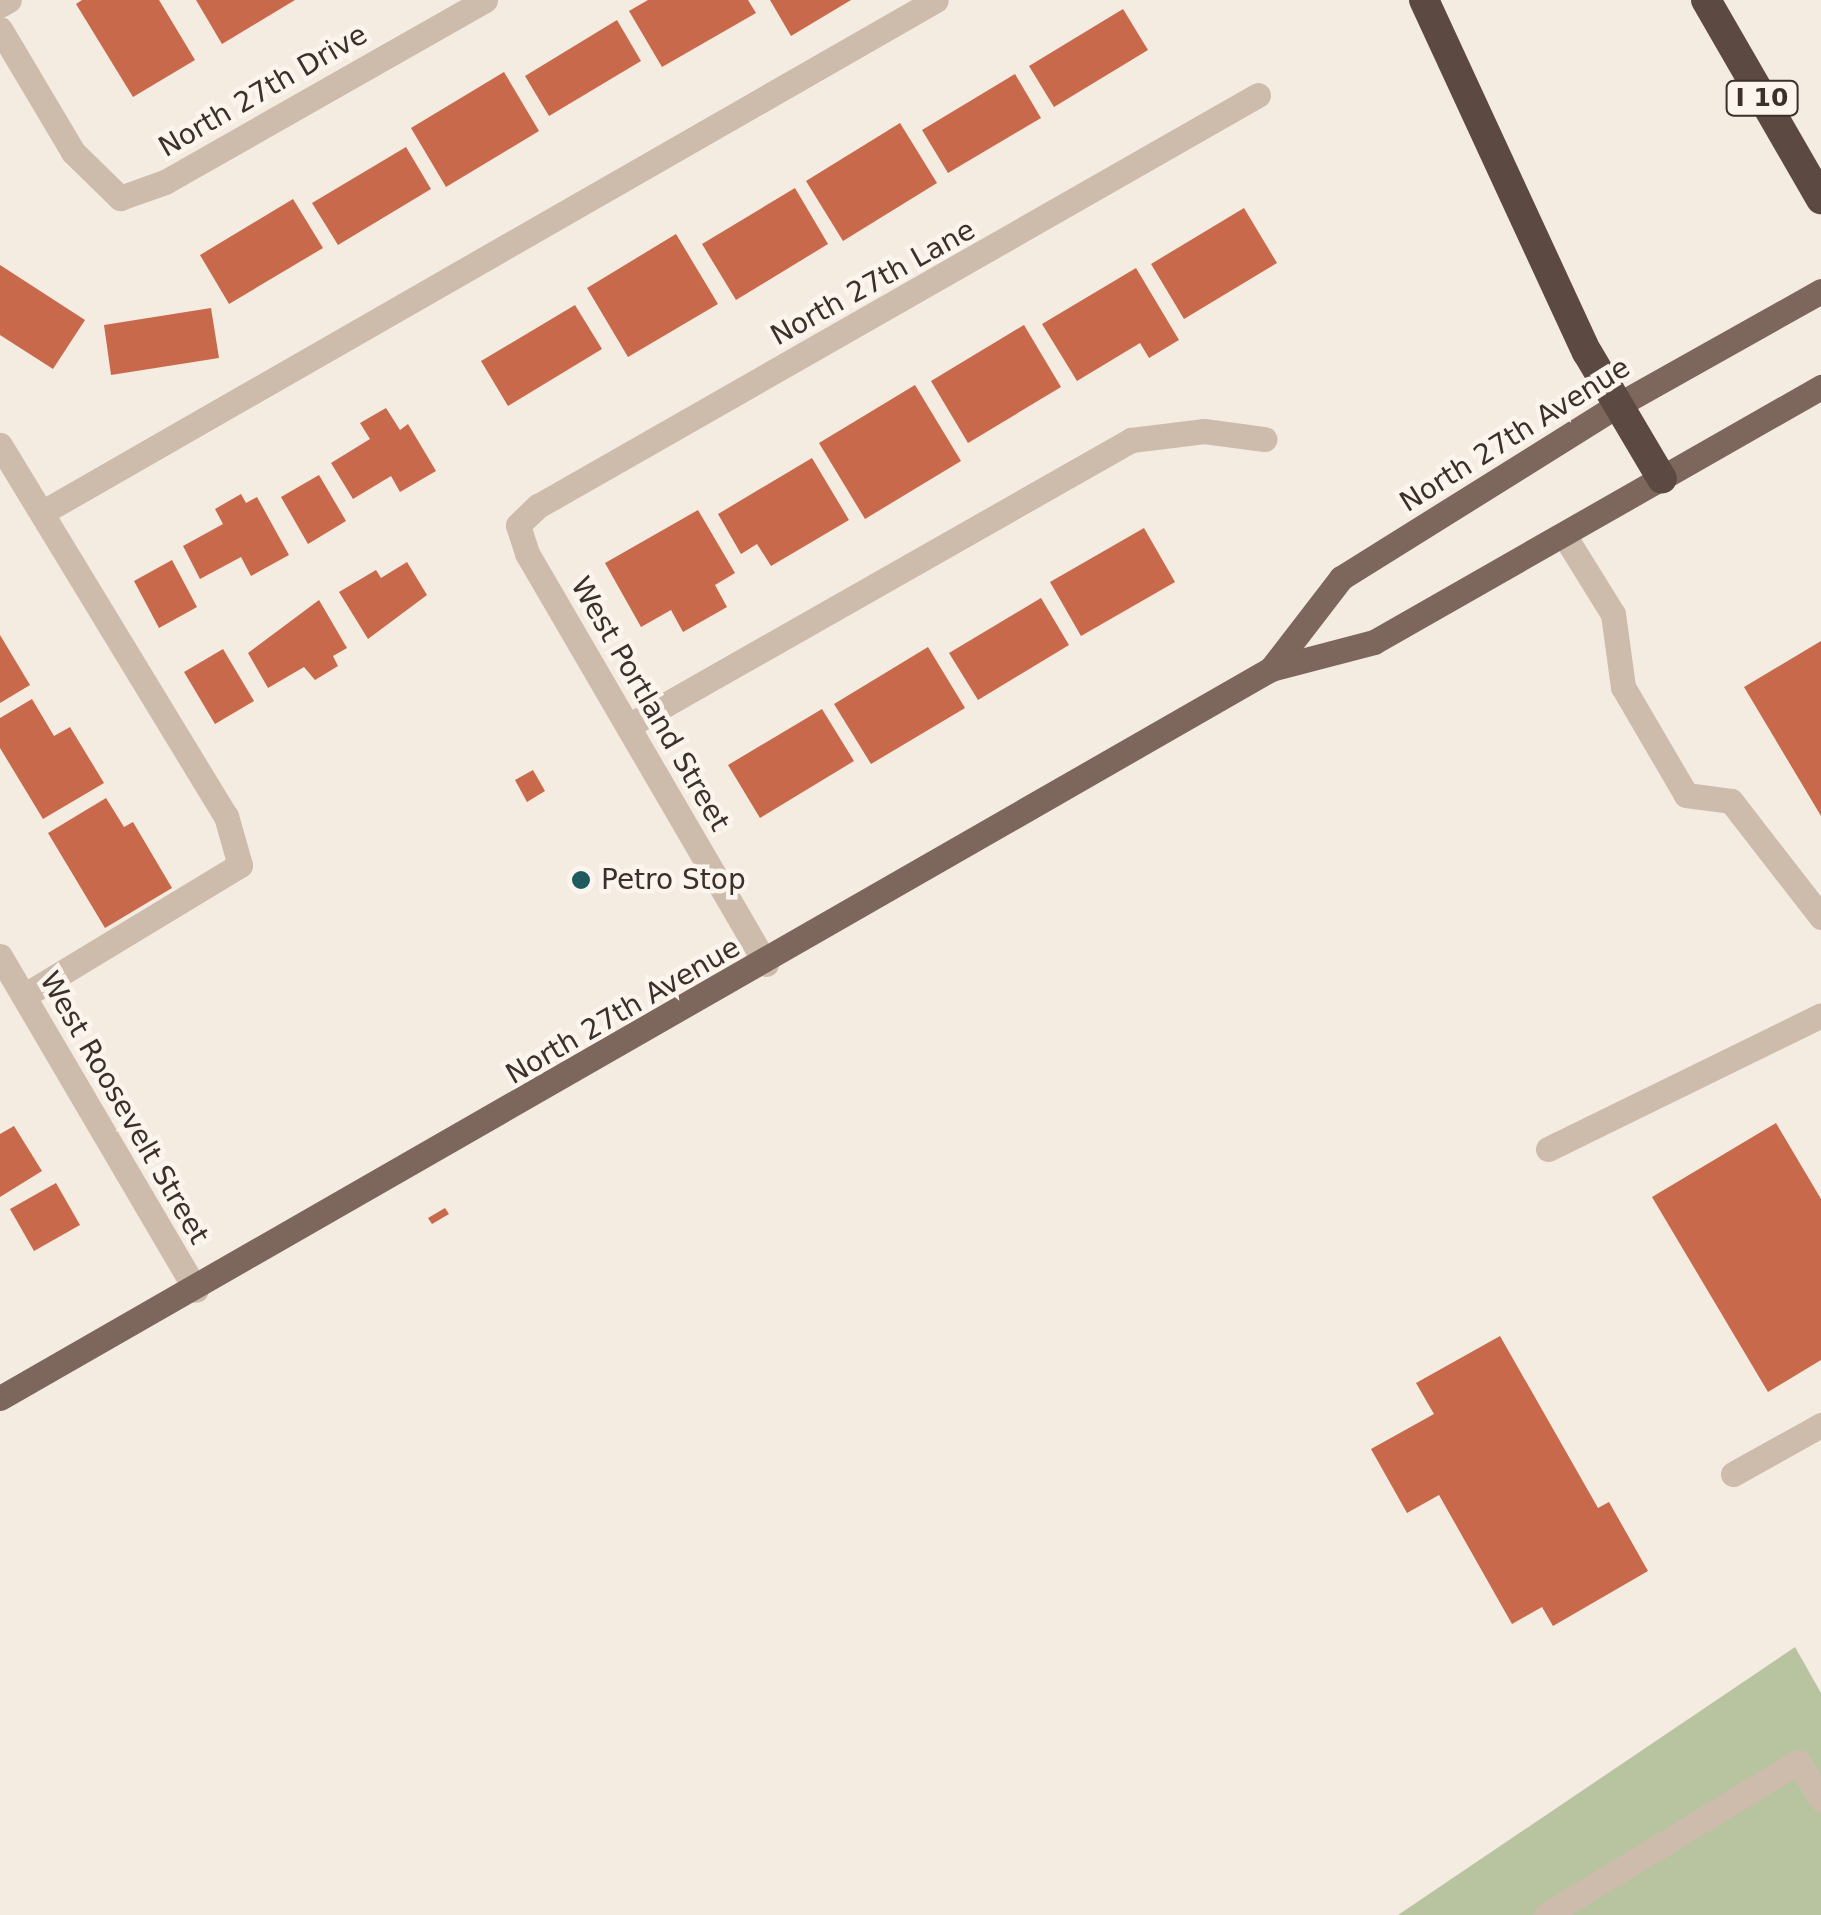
<!DOCTYPE html>
<html>
<head>
<meta charset="utf-8">
<style>
	body { margin:0 }
	#map { position:relative; width:1821px; height:1915px; overflow:hidden; background:#f4ebe1; font-family:"DejaVu Sans",sans-serif }
	div>[style] { position:absolute }
	[style*='--x'] { left:calc(var(--x)*1px); top:calc(var(--y)*1px); width:calc(var(--w)*1px); rotate:calc(var(--a)*1deg) }
	.green>* { inset:0; background:#b8c4a0 }
	.building>* { inset:0; background:#c8694b }
	.minor>* { height:25px; margin:-12.5px; padding:0 12.5px; transform-origin:12.5px; border-radius:12.5px; background:#cdbbac }
	.major>* { height:25px; margin:-12.5px; padding:0 12.5px; transform-origin:12.5px; border-radius:12.5px; background:#7d675c }
	.highway>* { height:30px; margin:-15px; padding:0 15px; transform-origin:15px; border-radius:15px; background:#5c4a42 }
	.dots>* { width:28px; height:28px; translate:-50% -50%; box-sizing:border-box; border:5px solid #fbf5ee; border-radius:50% }
	span { translate:-50% -50%; white-space:nowrap; text-align:center; line-height:1.15; -webkit-text-stroke:9px #fbf5ee; paint-order:stroke }
	.shield-label span { padding:2px 8px; background:#fbf5ee; border:2px solid; border-radius:8px; -webkit-text-stroke-width:0 }
	.shield-label { font-size:25px; color:#3b302b; font-weight:700 }
	.street-label { font-size:28px; color:#3b302b }
	.poi-label { font-size:28px; color:#3b302b }
	.left { translate:0 -50%; text-align:left }
</style>
</head>
<body>
<div id="map">
	<div class="green">
		<div style="clip-path:polygon(1795px 1647px,1821px 1693px,1821px 1915px,1398px 1915px)"></div>
	</div>
	<div class="building">
		<div style="clip-path:polygon(82px 0,159px 0,195px 60px,133px 97px,76px 4px)"></div>
		<div style="clip-path:polygon(196px 0,295px 0,222px 44px)"></div>
		<div style="clip-path:polygon(648px 0,748px 0,756px 13px,662px 67px,629px 11px)"></div>
		<div style="clip-path:polygon(770px 0,851px 0,791px 36px)"></div>
		<div style="clip-path:polygon(1123px 9px,1148px 50px,1054px 107px,1029px 66px)"></div>
		<div style="clip-path:polygon(617px 20px,641px 61px,549px 116px,525px 76px)"></div>
		<div style="clip-path:polygon(504px 72px,539px 131px,446px 187px,411px 128px)"></div>
		<div style="clip-path:polygon(1015px 74px,1041px 118px,948px 173px,922px 130px)"></div>
		<div style="clip-path:polygon(900px 123px,937px 183px,843px 241px,806px 181px)"></div>
		<div style="clip-path:polygon(406px 147px,431px 189px,338px 245px,312px 203px)"></div>
		<div style="clip-path:polygon(795px 188px,828px 244px,736px 300px,702px 244px)"></div>
		<div style="clip-path:polygon(293px 199px,323px 248px,229px 304px,200px 255px)"></div>
		<div style="clip-path:polygon(1244px 208px,1277px 263px,1184px 319px,1151px 264px)"></div>
		<div style="clip-path:polygon(676px 234px,718px 304px,628px 357px,587px 288px)"></div>
		<div style="clip-path:polygon(0 265px,85px 320px,53px 369px,0 335px)"></div>
		<div style="clip-path:polygon(1136px 268px,1179px 340px,1149px 358px,1140px 343px,1077px 381px,1042px 324px)"></div>
		<div style="clip-path:polygon(575px 305px,602px 349px,508px 406px,481px 361px)"></div>
		<div style="clip-path:polygon(211px 308px,219px 358px,111px 375px,104px 325px)"></div>
		<div style="clip-path:polygon(1024px 325px,1061px 387px,968px 443px,931px 381px)"></div>
		<div style="clip-path:polygon(915px 385px,961px 461px,865px 519px,819px 443px)"></div>
		<div style="clip-path:polygon(386px 408px,400px 430px,408px 424px,436px 471px,400px 492px,391px 476px,353px 499px,331px 463px,370px 439px,360px 423px)"></div>
		<div style="clip-path:polygon(812px 458px,849px 520px,771px 566px,757px 544px,741px 554px,718px 514px)"></div>
		<div style="clip-path:polygon(319px 475px,346px 521px,308px 544px,281px 497px)"></div>
		<div style="clip-path:polygon(241px 494px,246px 503px,257px 497px,289px 555px,251px 576px,241px 557px,200px 579px,183px 546px,223px 524px,215px 509px)"></div>
		<div style="clip-path:polygon(698px 510px,735px 573px,715px 585px,727px 607px,683px 632px,671px 610px,641px 627px,605px 563px)"></div>
		<div style="clip-path:polygon(1144px 528px,1175px 582px,1081px 636px,1050px 582px)"></div>
		<div style="clip-path:polygon(172px 560px,197px 607px,159px 628px,134px 581px)"></div>
		<div style="clip-path:polygon(407px 562px,427px 595px,368px 639px,339px 592px,376px 570px,381px 578px)"></div>
		<div style="clip-path:polygon(1041px 598px,1069px 645px,978px 700px,949px 653px)"></div>
		<div style="clip-path:polygon(319px 600px,347px 648px,333px 656px,338px 666px,315px 680px,304px 667px,268px 688px,248px 653px)"></div>
		<div style="clip-path:polygon(0 635px,30px 685px,0 703px)"></div>
		<div style="clip-path:polygon(1821px 641px,1821px 816px,1744px 687px)"></div>
		<div style="clip-path:polygon(928px 647px,965px 708px,871px 764px,834px 704px)"></div>
		<div style="clip-path:polygon(223px 649px,254px 701px,215px 724px,184px 672px)"></div>
		<div style="clip-path:polygon(32px 699px,54px 736px,70px 727px,104px 783px,43px 819px,0 748px,0 718px)"></div>
		<div style="clip-path:polygon(822px 709px,854px 761px,760px 818px,728px 765px)"></div>
		<div style="clip-path:polygon(533px 770px,545px 791px,527px 802px,515px 780px)"></div>
		<div style="clip-path:polygon(106px 798px,124px 827px,133px 822px,172px 888px,105px 928px,48px 833px)"></div>
		<div style="clip-path:polygon(1776px 1123px,1821px 1199px,1821px 1360px,1768px 1392px,1652px 1197px)"></div>
		<div style="clip-path:polygon(14px 1126px,42px 1171px,0 1197px,0 1134px)"></div>
		<div style="clip-path:polygon(56px 1183px,80px 1225px,34px 1251px,10px 1209px)"></div>
		<div style="clip-path:polygon(445px 1208px,449px 1214px,432px 1224px,428px 1218px)"></div>
		<div style="clip-path:polygon(1500px 1336px,1598px 1508px,1609px 1502px,1648px 1571px,1553px 1626px,1542px 1607px,1512px 1624px,1439px 1495px,1407px 1513px,1371px 1449px,1434px 1414px,1416px 1383px)"></div>
	</div>
	<div class="minor">
		<div style="--x:0;--y:5;--w:10;--a:-29"></div>
		<div style="--x:0;--y:29;--w:143;--a:59.3"></div>
		<div style="--x:73;--y:152;--w:66;--a:44.4"></div>
		<div style="--x:120;--y:198;--w:48;--a:-19.6"></div>
		<div style="--x:165;--y:182;--w:368;--a:-29.6"></div>
		<div style="--x:0;--y:445;--w:434;--a:58.7"></div>
		<div style="--x:226;--y:816;--w:51;--a:74.1"></div>
		<div style="--x:240;--y:865;--w:253;--a:148.8"></div>
		<div style="--x:43;--y:512;--w:1029;--a:-29.83"></div>
		<div style="--x:1564;--y:535;--w:93;--a:58.2"></div>
		<div style="--x:1613;--y:614;--w:74;--a:82.2"></div>
		<div style="--x:1623;--y:687;--w:125;--a:59.7"></div>
		<div style="--x:1686;--y:795;--w:45;--a:7.6"></div>
		<div style="--x:1731;--y:801;--w:147;--a:52.2"></div>
		<div style="--x:628;--y:726;--w:579;--a:-29.62"></div>
		<div style="--x:1131;--y:440;--w:74;--a:-7"></div>
		<div style="--x:1204;--y:431;--w:61;--a:7.6"></div>
		<div style="--x:0;--y:956;--w:387;--a:59.6"></div>
		<div style="--x:766;--y:964;--w:475;--a:-120.2"></div>
		<div style="--x:527;--y:553;--w:29;--a:-108"></div>
		<div style="--x:518;--y:525;--w:28;--a:-44"></div>
		<div style="--x:538;--y:506;--w:829;--a:-29.72"></div>
		<div style="--x:1548;--y:1149;--w:304;--a:-26.1"></div>
		<div style="--x:1733;--y:1474;--w:101;--a:-29.1"></div>
		<div style="--x:1546;--y:1915;--w:295;--a:-31.3"></div>
		<div style="--x:1798;--y:1762;--w:44;--a:58.1"></div>
	</div>
	<div class="major">
		<div style="--x:1271;--y:669;--w:115;--a:-52.4"></div>
		<div style="--x:1341;--y:578;--w:327;--a:-32"></div>
		<div style="--x:1618;--y:405;--w:233;--a:-29.3"></div>
		<div style="--x:0;--y:1398;--w:1465;--a:-29.84"></div>
		<div style="--x:1271;--y:669;--w:106;--a:-14.7"></div>
		<div style="--x:1374;--y:642;--w:515;--a:-29.7"></div>
	</div>
	<div class="highway">
		<div style="--x:1424;--y:0;--w:388;--a:65.2"></div>
		<div style="--x:1587;--y:352;--w:147;--a:59.4"></div>
		<div style="--x:1706;--y:0;--w:230;--a:60"></div>
	</div>
	<div class="dots">
		<div style="left:581px;top:880px;background:#1f5a5e"></div>
	</div>
	<div class="shield-label">
		<span style="left:1762px;top:98px">I 10</span>
	</div>
	<div class="street-label">
		<span style="left:263px;top:91px;rotate:-30deg">North 27th Drive</span>
		<span style="left:873px;top:283px;rotate:-29deg">North 27th Lane</span>
		<span style="left:1515px;top:435px;rotate:-32deg">North 27th Avenue</span>
		<span style="left:650px;top:704px;rotate:60deg">West Portland Street</span>
		<span style="left:623px;top:1011px;rotate:-30deg">North 27th Avenue</span>
		<span style="left:124px;top:1108px;rotate:60deg">West Roosevelt Street</span>
	</div>
	<div class="poi-label">
		<span class="left" style="left:601px;top:880px">Petro Stop</span>
	</div>
</div>
</body>
</html>
